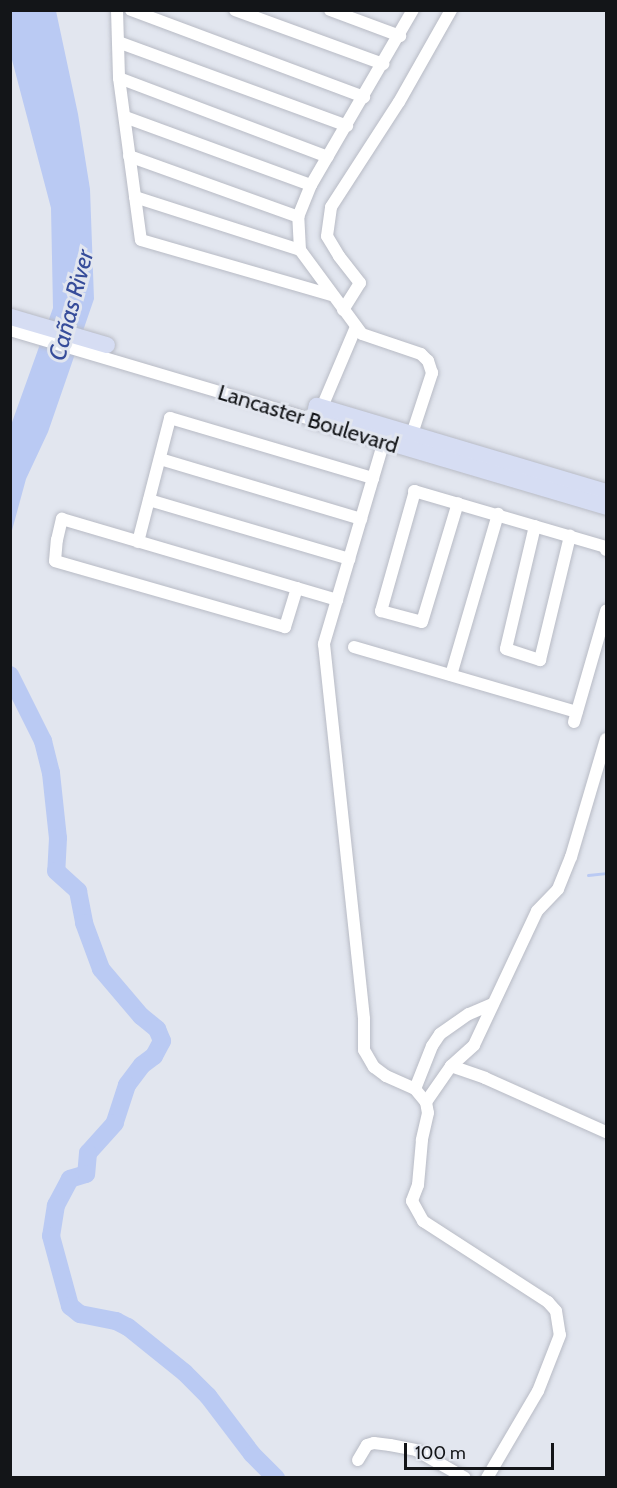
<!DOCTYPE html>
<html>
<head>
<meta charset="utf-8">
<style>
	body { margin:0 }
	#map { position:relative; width:617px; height:1488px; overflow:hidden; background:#e2e6ef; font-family:Cabin,sans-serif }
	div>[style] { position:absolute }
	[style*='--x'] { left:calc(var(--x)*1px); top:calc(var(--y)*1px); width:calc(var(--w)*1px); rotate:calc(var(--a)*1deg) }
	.water>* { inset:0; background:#bacaf3 }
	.stream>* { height:3px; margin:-1.5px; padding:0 1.5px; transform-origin:1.5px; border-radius:1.5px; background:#bacaf3 }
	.river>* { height:18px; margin:-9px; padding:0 9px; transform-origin:9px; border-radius:9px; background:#bacaf3 }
	.roads { filter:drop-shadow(0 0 2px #b8bbc5) drop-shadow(0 0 2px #b8bbc5) }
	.street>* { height:12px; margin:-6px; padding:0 6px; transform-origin:6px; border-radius:6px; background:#fff }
	.secondary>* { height:16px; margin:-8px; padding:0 8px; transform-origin:8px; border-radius:8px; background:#d6ddf3 }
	span { translate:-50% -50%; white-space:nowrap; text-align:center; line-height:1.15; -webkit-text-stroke:6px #e2e6ef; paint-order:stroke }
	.street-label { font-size:22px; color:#131518 }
	.water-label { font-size:24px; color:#364c9a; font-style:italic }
	.frame { position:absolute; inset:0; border:12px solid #131518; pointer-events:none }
	.scale { position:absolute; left:404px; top:1443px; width:150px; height:27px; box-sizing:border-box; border:3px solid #131518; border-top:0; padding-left:8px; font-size:18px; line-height:21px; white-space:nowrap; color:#131518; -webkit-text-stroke:4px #e2e6ef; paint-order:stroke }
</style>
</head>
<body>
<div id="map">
	<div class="water">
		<div style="clip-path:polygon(11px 11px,56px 11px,78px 114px,90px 189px,94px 299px,48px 432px,26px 479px,11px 534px,11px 425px,53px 308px,51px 208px,11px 56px)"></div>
	</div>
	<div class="stream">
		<div style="--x:588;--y:875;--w:18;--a:-6"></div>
	</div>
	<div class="river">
		<div style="--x:10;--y:675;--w:74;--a:63.4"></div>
		<div style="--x:43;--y:741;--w:33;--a:76"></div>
		<div style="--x:51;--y:773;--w:65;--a:83.9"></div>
		<div style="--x:58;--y:838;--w:33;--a:93"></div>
		<div style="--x:56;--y:871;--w:30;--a:42"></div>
		<div style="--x:78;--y:891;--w:33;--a:79"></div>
		<div style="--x:84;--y:923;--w:49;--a:69.7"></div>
		<div style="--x:101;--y:969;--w:62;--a:49.6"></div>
		<div style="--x:141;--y:1016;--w:21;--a:39"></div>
		<div style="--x:157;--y:1029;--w:13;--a:67"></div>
		<div style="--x:162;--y:1041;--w:17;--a:118"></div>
		<div style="--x:154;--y:1056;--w:15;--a:143"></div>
		<div style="--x:142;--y:1065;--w:25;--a:127"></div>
		<div style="--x:127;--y:1085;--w:40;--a:108"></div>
		<div style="--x:115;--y:1123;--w:40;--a:132"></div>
		<div style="--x:88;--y:1153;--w:21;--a:95"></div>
		<div style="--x:86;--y:1174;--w:17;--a:163"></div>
		<div style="--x:70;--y:1179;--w:30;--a:118"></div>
		<div style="--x:56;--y:1205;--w:31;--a:99"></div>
		<div style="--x:51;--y:1236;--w:73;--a:74.8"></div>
		<div style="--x:70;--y:1306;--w:13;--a:39"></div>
		<div style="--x:80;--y:1314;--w:37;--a:11"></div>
		<div style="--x:116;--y:1321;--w:13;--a:27"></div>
		<div style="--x:128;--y:1327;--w:73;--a:38.9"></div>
		<div style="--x:185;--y:1373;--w:33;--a:45"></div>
		<div style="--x:208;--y:1396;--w:73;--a:52.8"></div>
		<div style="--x:252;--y:1454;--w:34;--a:45"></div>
	</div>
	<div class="roads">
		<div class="street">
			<div style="--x:117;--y:10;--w:68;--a:88.3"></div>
			<div style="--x:119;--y:78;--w:163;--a:82.3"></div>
			<div style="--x:141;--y:240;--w:198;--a:16.1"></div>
			<div style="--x:131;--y:10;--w:249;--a:20.5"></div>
			<div style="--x:235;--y:10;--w:158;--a:20"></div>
			<div style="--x:330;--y:10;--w:75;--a:20.4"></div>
			<div style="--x:118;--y:42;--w:244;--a:20.1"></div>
			<div style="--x:119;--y:78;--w:223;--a:20.7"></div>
			<div style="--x:125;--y:117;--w:198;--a:20.1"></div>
			<div style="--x:129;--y:156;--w:180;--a:19.8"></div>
			<div style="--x:135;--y:197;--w:173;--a:17.8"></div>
			<div style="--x:343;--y:310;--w:32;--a:-58"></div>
			<div style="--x:360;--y:283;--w:34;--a:-128"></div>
			<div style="--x:339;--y:256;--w:23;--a:-121"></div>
			<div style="--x:327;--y:236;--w:29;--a:-82"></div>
			<div style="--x:331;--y:207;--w:125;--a:-57.1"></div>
			<div style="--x:399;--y:102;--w:106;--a:-60.5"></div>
			<div style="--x:10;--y:330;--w:316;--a:16.5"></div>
			<div style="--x:322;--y:407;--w:87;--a:-67"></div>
			<div style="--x:410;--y:440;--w:71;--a:-71.8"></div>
			<div style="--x:432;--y:373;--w:13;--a:-108"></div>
			<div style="--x:428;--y:361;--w:10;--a:-135"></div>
			<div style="--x:421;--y:354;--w:62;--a:-161.3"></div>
			<div style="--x:362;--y:334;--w:104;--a:-126.4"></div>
			<div style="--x:300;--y:250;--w:33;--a:-93"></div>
			<div style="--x:298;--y:217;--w:35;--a:-68"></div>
			<div style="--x:311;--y:185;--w:203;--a:-59.8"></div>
			<div style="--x:384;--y:441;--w:212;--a:106.5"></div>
			<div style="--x:324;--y:644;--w:377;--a:83.9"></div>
			<div style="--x:364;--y:1019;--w:31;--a:90"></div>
			<div style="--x:364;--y:1050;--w:20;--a:60"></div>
			<div style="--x:374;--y:1067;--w:15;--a:37"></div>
			<div style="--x:386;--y:1076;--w:32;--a:24"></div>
			<div style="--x:415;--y:1089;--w:17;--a:50"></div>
			<div style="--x:426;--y:1102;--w:11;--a:80"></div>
			<div style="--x:428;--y:1113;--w:28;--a:103"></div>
			<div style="--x:422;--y:1140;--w:45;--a:95.1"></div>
			<div style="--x:418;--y:1185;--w:17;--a:111"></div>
			<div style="--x:412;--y:1201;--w:23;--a:61"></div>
			<div style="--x:423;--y:1221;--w:149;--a:32.9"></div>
			<div style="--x:548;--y:1302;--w:12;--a:48"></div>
			<div style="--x:556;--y:1311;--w:24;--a:81"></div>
			<div style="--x:560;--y:1335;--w:60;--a:111.4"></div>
			<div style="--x:538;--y:1391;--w:101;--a:120.4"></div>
			<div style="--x:160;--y:459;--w:210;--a:16.6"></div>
			<div style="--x:414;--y:491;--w:199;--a:16.3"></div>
			<div style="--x:605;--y:547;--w:3;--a:72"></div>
			<div style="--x:415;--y:491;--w:125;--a:105.8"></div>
			<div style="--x:381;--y:611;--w:42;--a:15"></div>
			<div style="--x:422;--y:622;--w:124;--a:-73.2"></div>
			<div style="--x:149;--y:500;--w:209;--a:16.4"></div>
			<div style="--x:535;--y:526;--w:126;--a:103.3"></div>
			<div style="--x:506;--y:649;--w:36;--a:18"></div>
			<div style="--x:540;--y:660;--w:128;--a:-76.4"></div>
			<div style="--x:138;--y:542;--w:128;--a:-75.5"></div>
			<div style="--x:170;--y:418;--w:212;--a:16.5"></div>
			<div style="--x:297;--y:588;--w:41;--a:107.1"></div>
			<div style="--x:285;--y:627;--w:239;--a:-164"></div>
			<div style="--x:55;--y:561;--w:21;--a:-85"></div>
			<div style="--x:57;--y:540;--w:22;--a:-77"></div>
			<div style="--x:62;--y:519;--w:287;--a:16.4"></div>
			<div style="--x:354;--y:647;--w:232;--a:16.3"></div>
			<div style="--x:451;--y:675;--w:168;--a:-73.7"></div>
			<div style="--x:574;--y:722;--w:116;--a:-73.9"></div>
			<div style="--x:451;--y:1066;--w:36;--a:19"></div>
			<div style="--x:485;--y:1078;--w:133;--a:24.1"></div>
			<div style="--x:415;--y:1089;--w:46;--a:-68.4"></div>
			<div style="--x:432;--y:1046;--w:14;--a:-56"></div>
			<div style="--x:440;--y:1034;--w:35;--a:-35"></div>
			<div style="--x:469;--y:1014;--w:26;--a:-23"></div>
			<div style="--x:426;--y:1102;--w:44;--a:-55.2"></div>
			<div style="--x:451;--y:1066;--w:31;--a:-42"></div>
			<div style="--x:474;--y:1045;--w:148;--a:-64.8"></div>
			<div style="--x:537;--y:911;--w:30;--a:-46"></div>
			<div style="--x:558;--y:889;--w:35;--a:-68"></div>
			<div style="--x:571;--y:857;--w:123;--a:-73.5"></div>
			<div style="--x:358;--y:1460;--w:17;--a:-59"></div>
			<div style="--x:367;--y:1445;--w:7;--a:-16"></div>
			<div style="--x:374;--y:1443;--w:16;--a:7"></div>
			<div style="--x:390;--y:1445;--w:26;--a:11"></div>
			<div style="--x:416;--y:1450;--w:56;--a:29.7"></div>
		</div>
		<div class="secondary">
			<div style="--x:11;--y:317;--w:100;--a:16.3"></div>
			<div style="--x:606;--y:492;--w:302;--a:-163.4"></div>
			<div style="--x:317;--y:406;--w:15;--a:106"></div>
			<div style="--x:313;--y:420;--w:306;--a:16.5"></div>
		</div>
	</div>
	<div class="street-label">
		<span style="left:308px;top:419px;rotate:17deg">Lancaster Boulevard</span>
	</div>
	<div class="water-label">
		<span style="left:71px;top:305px;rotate:-75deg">Cañas River</span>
	</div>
	<div class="frame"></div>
	<div class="scale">100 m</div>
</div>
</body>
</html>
